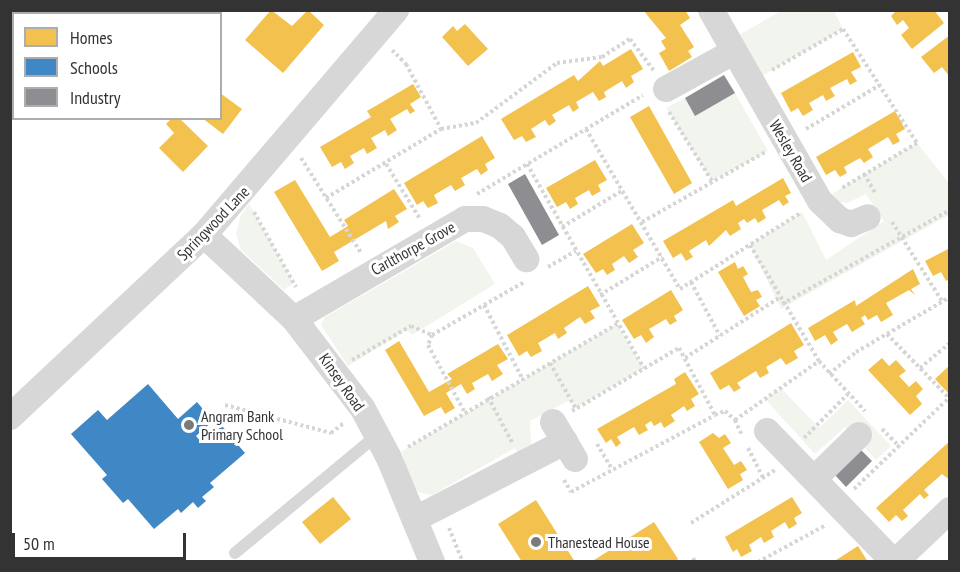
<!DOCTYPE html>
<html>
<head>
<meta charset="utf-8">
<style>
	body { margin:0 }
	#map { position:relative; width:960px; height:572px; overflow:hidden; background:#fff; font-family:"PT Sans Narrow",sans-serif }
	div>[style] { position:absolute }
	[style*='--x'] { left:calc(var(--x)*1px); top:calc(var(--y)*1px); width:calc(var(--w)*1px); rotate:calc(var(--a)*1deg) }
	.green>* { inset:0; background:#f1f5ed }
	.homes>* { inset:0; background:#f2c14e }
	.schools>* { inset:0; background:#3f88c5 }
	.industry>* { inset:0; background:#8d8d92 }
	.path>* { height:4px; margin-top:-2px; transform-origin:0; background:repeating-linear-gradient(90deg,#d6d6d6 0 3px,transparent 0 6px) }
	.service>* { height:12px; margin:-6px; padding:0 6px; transform-origin:6px; border-radius:6px; background:#d7d7d7 }
	.minor>* { height:26px; margin:-13px; padding:0 13px; transform-origin:13px; border-radius:13px; background:#d7d7d7 }
	.dots>* { width:16px; height:16px; translate:-50% -50%; box-sizing:border-box; border:3px solid #fff; border-radius:50% }
	span { translate:-50% -50%; white-space:nowrap; text-align:center; line-height:1.15; -webkit-text-stroke:6px #fff; paint-order:stroke }
	.street-label { font-size:16px; color:#333 }
	.poi-label { font-size:16px; color:#333 }
	.left { translate:0 -50%; text-align:left }
	.frame { position:absolute; inset:0; border:12px solid #333; pointer-events:none }
	.legend { position:absolute; left:12px; top:12px; width:210px; height:108px; box-sizing:border-box; background:#fff; border:2px solid #adadad; margin:0; padding:8px 10px; list-style:none; font-size:18px; color:#333 }
	.legend li { display:flex; align-items:center; gap:12px; height:30px }
	.legend b { width:30px; border:2px solid #adadad }
	.scale { position:absolute; left:12px; top:533px; width:174px; height:27px; box-sizing:border-box; border:3px solid #333; border-top:0; padding-left:8px; font-size:18px; line-height:21px; white-space:nowrap; color:#333; -webkit-text-stroke:4px #fff; paint-order:stroke }
</style>
</head>
<body>
<div id="map">
	<div class="green">
		<div style="clip-path:polygon(781px 11px,834px 11px,843px 29px,762px 76px,739px 35px)"></div>
		<div style="clip-path:polygon(735px 93px,768px 151px,712px 181px,666px 108px,685px 98px,695px 115px)"></div>
		<div style="clip-path:polygon(917px 143px,949px 183px,949px 215px,781px 309px,750px 245px,802px 212px,826px 260px,884px 221px,866px 194px,847px 203px,839px 202px,832px 194px)"></div>
		<div style="clip-path:polygon(249px 204px,294px 283px,284px 290px,241px 250px,236px 234px,241px 215px)"></div>
		<div style="clip-path:polygon(456px 241px,473px 248px,495px 284px,412px 335px,407px 330px,348px 366px,321px 325px,325px 317px)"></div>
		<div style="clip-path:polygon(617px 324px,644px 368px,576px 408px,570px 400px,530px 421px,531px 445px,519px 454px,515px 448px,432px 495px,420px 493px,410px 484px,402px 451px)"></div>
		<div style="clip-path:polygon(781px 388px,819px 428px,848px 400px,891px 446px,876px 460px,845px 427px,815px 454px,765px 399px)"></div>
	</div>
	<div class="homes">
		<div style="clip-path:polygon(271px 10px,292px 26px,308px 10px,324px 25px,283px 73px,245px 40px)"></div>
		<div style="clip-path:polygon(643px 10px,685px 10px,690px 18px,680px 25px,694px 47px,688px 51px,692px 57px,669px 71px,659px 53px,666px 49px,661px 41px,666px 38px)"></div>
		<div style="clip-path:polygon(897px 10px,934px 10px,944px 23px,912px 49px,901px 35px,909px 28px,903px 20px,897px 25px,891px 16px)"></div>
		<div style="clip-path:polygon(465px 24px,488px 49px,468px 66px,442px 37px,453px 26px,457px 31px)"></div>
		<div style="clip-path:polygon(950px 35px,950px 77px,942px 67px,934px 73px,921px 57px)"></div>
		<div style="clip-path:polygon(631px 49px,643px 69px,631px 76px,634px 82px,626px 88px,622px 81px,604px 92px,606px 97px,599px 101px,593px 92px,576px 102px,579px 108px,573px 112px,569px 105px,552px 115px,556px 121px,549px 126px,545px 120px,531px 129px,536px 137px,526px 142px,522px 136px,514px 140px,501px 119px,574px 75px,578px 81px,600px 61px,603px 66px)"></div>
		<div style="clip-path:polygon(853px 52px,861px 67px,851px 72px,857px 81px,850px 85px,847px 79px,830px 88px,835px 96px,826px 101px,823px 95px,809px 103px,813px 110px,803px 116px,798px 108px,791px 112px,781px 93px)"></div>
		<div style="clip-path:polygon(413px 84px,421px 97px,410px 104px,415px 111px,410px 114px,407px 109px,390px 119px,397px 130px,388px 136px,385px 130px,371px 138px,377px 148px,367px 154px,364px 148px,350px 156px,354px 163px,345px 169px,341px 162px,332px 167px,320px 147px,371px 117px,367px 111px)"></div>
		<div style="clip-path:polygon(220px 93px,242px 109px,223px 134px,202px 118px,220px 118px)"></div>
		<div style="clip-path:polygon(649px 106px,692px 183px,674px 194px,630px 117px)"></div>
		<div style="clip-path:polygon(895px 111px,905px 129px,896px 134px,900px 141px,893px 145px,888px 137px,868px 149px,873px 157px,864px 163px,860px 158px,844px 167px,847px 173px,840px 177px,835px 170px,826px 175px,816px 157px)"></div>
		<div style="clip-path:polygon(172px 118px,179px 118px,208px 146px,183px 172px,159px 148px,174px 133px,166px 124px)"></div>
		<div style="clip-path:polygon(482px 136px,495px 158px,485px 164px,488px 170px,481px 175px,477px 169px,461px 178px,465px 185px,455px 191px,451px 185px,434px 195px,438px 203px,428px 208px,423px 201px,417px 205px,404px 183px)"></div>
		<div style="clip-path:polygon(595px 160px,607px 180px,598px 185px,601px 191px,592px 196px,589px 190px,575px 198px,578px 204px,570px 209px,566px 202px,557px 207px,546px 188px)"></div>
		<div style="clip-path:polygon(783px 178px,791px 193px,785px 196px,789px 202px,783px 206px,779px 200px,762px 210px,766px 218px,758px 223px,755px 218px,747px 223px,744px 219px,738px 223px,741px 229px,730px 236px,726px 230px,709px 246px,706px 240px,689px 251px,693px 257px,686px 261px,681px 253px,673px 258px,663px 241px,733px 200px,736px 206px)"></div>
		<div style="clip-path:polygon(295px 180px,330px 237px,348px 226px,344px 220px,394px 189px,407px 209px,395px 216px,399px 222px,388px 229px,386px 221px,334px 252px,339px 261px,322px 271px,274px 192px)"></div>
		<div style="clip-path:polygon(632px 224px,644px 243px,633px 250px,638px 257px,629px 263px,624px 256px,612px 264px,615px 270px,607px 275px,603px 269px,596px 273px,583px 254px)"></div>
		<div style="clip-path:polygon(950px 248px,950px 279px,946px 281px,941px 272px,933px 276px,925px 261px)"></div>
		<div style="clip-path:polygon(735px 262px,738px 269px,743px 266px,748px 274px,743px 277px,751px 292px,758px 290px,762px 297px,756px 300px,760px 306px,744px 316px,718px 272px)"></div>
		<div style="clip-path:polygon(913px 269px,920px 284px,911px 289px,915px 295px,909px 290px,886px 303px,893px 315px,881px 322px,877px 315px,868px 320px,865px 315px,861px 318px,865px 324px,852px 332px,847px 324px,833px 332px,838px 340px,831px 345px,825px 335px,815px 341px,808px 328px,855px 300px,856px 306px)"></div>
		<div style="clip-path:polygon(588px 286px,600px 306px,590px 311px,595px 318px,585px 324px,580px 317px,564px 328px,567px 333px,558px 339px,555px 333px,538px 343px,542px 351px,531px 357px,527px 351px,519px 356px,507px 335px)"></div>
		<div style="clip-path:polygon(671px 290px,683px 310px,674px 316px,677px 321px,670px 325px,666px 319px,649px 329px,654px 337px,646px 343px,641px 335px,634px 339px,622px 320px)"></div>
		<div style="clip-path:polygon(791px 323px,804px 345px,794px 351px,798px 358px,786px 365px,781px 358px,766px 367px,769px 373px,760px 378px,756px 371px,737px 383px,741px 388px,734px 392px,729px 385px,720px 390px,710px 373px)"></div>
		<div style="clip-path:polygon(399px 341px,429px 392px,452px 379px,447px 374px,498px 344px,508px 359px,497px 365px,503px 374px,492px 381px,488px 374px,472px 383px,475px 389px,467px 394px,461px 384px,446px 393px,455px 408px,445px 414px,441px 407px,424px 416px,385px 350px)"></div>
		<div style="clip-path:polygon(882px 358px,889px 366px,896px 360px,906px 371px,899px 376px,909px 387px,916px 381px,923px 389px,916px 396px,922px 404px,910px 415px,868px 370px)"></div>
		<div style="clip-path:polygon(950px 365px,950px 395px,935px 379px)"></div>
		<div style="clip-path:polygon(685px 372px,699px 394px,691px 399px,695px 406px,687px 411px,684px 406px,671px 415px,675px 421px,664px 428px,661px 422px,654px 426px,651px 421px,645px 425px,648px 430px,639px 435px,634px 427px,617px 437px,621px 443px,616px 447px,611px 439px,606px 443px,597px 429px,676px 384px,674px 379px)"></div>
		<div style="clip-path:polygon(713px 433px,719px 438px,725px 434px,731px 443px,723px 448px,734px 465px,741px 461px,747px 470px,740px 474px,743px 480px,728px 489px,699px 442px)"></div>
		<div style="clip-path:polygon(950px 441px,950px 480px,942px 474px,924px 490px,929px 495px,924px 499px,920px 494px,903px 510px,908px 516px,902px 521px,896px 515px,889px 522px,876px 508px)"></div>
		<div style="clip-path:polygon(333px 497px,351px 519px,320px 544px,302px 522px)"></div>
		<div style="clip-path:polygon(792px 497px,802px 513px,794px 518px,797px 524px,789px 529px,785px 522px,771px 531px,774px 537px,764px 543px,761px 537px,749px 545px,752px 551px,741px 557px,737px 549px,733px 552px,725px 537px)"></div>
		<div style="clip-path:polygon(536px 500px,575px 562px,522px 562px,498px 524px)"></div>
		<div style="clip-path:polygon(654px 522px,678px 559px,675px 562px,591px 562px)"></div>
		<div style="clip-path:polygon(858px 546px,868px 562px,833px 562px)"></div>
	</div>
	<div class="schools">
		<div style="clip-path:polygon(148px 384px,178px 419px,197px 402px,213px 421px,196px 436px,202px 443px,222px 426px,245px 453px,210px 483px,214px 487px,202px 497px,206px 501px,198px 508px,193px 502px,181px 513px,178px 509px,154px 529px,128px 499px,123px 503px,102px 479px,107px 475px,71px 434px,98px 410px,107px 420px)"></div>
	</div>
	<div class="industry">
		<div style="clip-path:polygon(724px 75px,735px 93px,695px 116px,685px 98px)"></div>
		<div style="clip-path:polygon(525px 174px,559px 235px,542px 245px,508px 184px)"></div>
		<div style="clip-path:polygon(861px 450px,872px 461px,846px 487px,835px 475px)"></div>
	</div>
	<div class="path">
		<div style="--x:392;--y:50;--w:20;--a:45"></div>
		<div style="--x:406;--y:64;--w:74;--a:61.7"></div>
		<div style="--x:772;--y:70;--w:82;--a:-30"></div>
		<div style="--x:843;--y:29;--w:136;--a:57"></div>
		<div style="--x:917;--y:143;--w:90;--a:149.1"></div>
		<div style="--x:669;--y:112;--w:81;--a:58.1"></div>
		<div style="--x:586;--y:129;--w:186;--a:59.6"></div>
		<div style="--x:680;--y:289;--w:142;--a:-32.3"></div>
		<div style="--x:806;--y:129;--w:86;--a:-30.7"></div>
		<div style="--x:301;--y:158;--w:112;--a:57.7"></div>
		<div style="--x:386;--y:164;--w:65;--a:58.3"></div>
		<div style="--x:527;--y:164;--w:235;--a:60.2"></div>
		<div style="--x:864;--y:174;--w:23;--a:59"></div>
		<div style="--x:477;--y:194;--w:193;--a:-30.8"></div>
		<div style="--x:326;--y:198;--w:134;--a:-31"></div>
		<div style="--x:441;--y:129;--w:36;--a:-10"></div>
		<div style="--x:476;--y:123;--w:101;--a:-36.5"></div>
		<div style="--x:557;--y:63;--w:45;--a:-7.6"></div>
		<div style="--x:602;--y:57;--w:33;--a:-33"></div>
		<div style="--x:630;--y:39;--w:40;--a:53"></div>
		<div style="--x:254;--y:212;--w:86;--a:60.8"></div>
		<div style="--x:642;--y:222;--w:142;--a:-29.6"></div>
		<div style="--x:892;--y:222;--w:93;--a:57.7"></div>
		<div style="--x:562;--y:227;--w:71;--a:-31.2"></div>
		<div style="--x:750;--y:245;--w:135;--a:59.3"></div>
		<div style="--x:819;--y:361;--w:68;--a:47.4"></div>
		<div style="--x:548;--y:267;--w:32;--a:-30"></div>
		<div style="--x:691;--y:282;--w:61;--a:61.8"></div>
		<div style="--x:600;--y:295;--w:73;--a:-31.5"></div>
		<div style="--x:782;--y:304;--w:193;--a:-29.2"></div>
		<div style="--x:484;--y:305;--w:85;--a:62.5"></div>
		<div style="--x:887;--y:334;--w:89;--a:45.9"></div>
		<div style="--x:432;--y:335;--w:11;--a:112"></div>
		<div style="--x:428;--y:345;--w:75;--a:61.4"></div>
		<div style="--x:685;--y:358;--w:112;--a:-32.6"></div>
		<div style="--x:352;--y:360;--w:68;--a:-30"></div>
		<div style="--x:411;--y:326;--w:23;--a:23"></div>
		<div style="--x:432;--y:335;--w:106;--a:-29.9"></div>
		<div style="--x:550;--y:363;--w:53;--a:60.5"></div>
		<div style="--x:920;--y:368;--w:39;--a:-40"></div>
		<div style="--x:829;--y:374;--w:35;--a:-39"></div>
		<div style="--x:856;--y:352;--w:109;--a:-30.3"></div>
		<div style="--x:488;--y:397;--w:53;--a:62"></div>
		<div style="--x:225;--y:405;--w:110;--a:14.8"></div>
		<div style="--x:331;--y:433;--w:18;--a:-38"></div>
		<div style="--x:572;--y:411;--w:124;--a:-30.5"></div>
		<div style="--x:679;--y:348;--w:76;--a:61.8"></div>
		<div style="--x:735;--y:420;--w:17;--a:66"></div>
		<div style="--x:882;--y:429;--w:24;--a:45"></div>
		<div style="--x:804;--y:438;--w:62;--a:-45"></div>
		<div style="--x:597;--y:444;--w:29;--a:59"></div>
		<div style="--x:408;--y:447;--w:243;--a:-30.5"></div>
		<div style="--x:748;--y:448;--w:34;--a:63"></div>
		<div style="--x:564;--y:480;--w:14;--a:60"></div>
		<div style="--x:571;--y:492;--w:163;--a:-28.1"></div>
		<div style="--x:715;--y:415;--w:11;--a:-22"></div>
		<div style="--x:725;--y:411;--w:13;--a:42"></div>
		<div style="--x:735;--y:420;--w:103;--a:-35.1"></div>
		<div style="--x:854;--y:489;--w:132;--a:-43.8"></div>
		<div style="--x:691;--y:523;--w:99;--a:-32.2"></div>
		<div style="--x:449;--y:528;--w:37;--a:68"></div>
		<div style="--x:693;--y:558;--w:4;--a:63"></div>
		<div style="--x:758;--y:562;--w:77;--a:-28.6"></div>
	</div>
	<div class="service">
		<div style="--x:235;--y:553;--w:185;--a:-39.7"></div>
	</div>
	<div class="minor">
		<div style="--x:711;--y:10;--w:220;--a:60.3"></div>
		<div style="--x:820;--y:201;--w:28;--a:44"></div>
		<div style="--x:840;--y:220;--w:12;--a:20"></div>
		<div style="--x:851;--y:224;--w:18;--a:-22"></div>
		<div style="--x:666;--y:89;--w:77;--a:-28.9"></div>
		<div style="--x:204;--y:235;--w:123;--a:43"></div>
		<div style="--x:294;--y:319;--w:113;--a:52.5"></div>
		<div style="--x:363;--y:409;--w:55;--a:62"></div>
		<div style="--x:389;--y:458;--w:113;--a:67.5"></div>
		<div style="--x:294;--y:319;--w:198;--a:-30.3"></div>
		<div style="--x:465;--y:219;--w:18;--a:0"></div>
		<div style="--x:483;--y:219;--w:18;--a:22"></div>
		<div style="--x:500;--y:226;--w:17;--a:40"></div>
		<div style="--x:513;--y:237;--w:26;--a:59"></div>
		<div style="--x:10;--y:417;--w:266;--a:-43.2"></div>
		<div style="--x:204;--y:235;--w:296;--a:-49.5"></div>
		<div style="--x:553;--y:422;--w:43;--a:59.3"></div>
		<div style="--x:767;--y:431;--w:182;--a:45.9"></div>
		<div style="--x:814;--y:479;--w:63;--a:-44.4"></div>
		<div style="--x:415;--y:519;--w:169;--a:-27.2"></div>
		<div style="--x:895;--y:562;--w:76;--a:-43.4"></div>
	</div>
	<div class="dots">
		<div style="left:189px;top:425px;background:#7a7a7a"></div>
		<div style="left:536px;top:542px;background:#7a7a7a"></div>
	</div>
	<div class="street-label">
		<span style="left:791px;top:151px;rotate:60deg">Wesley Road</span>
		<span style="left:213px;top:223px;rotate:-46deg">Springwood Lane</span>
		<span style="left:413px;top:248px;rotate:-29deg">Carlthorpe Grove</span>
		<span style="left:342px;top:382px;rotate:55deg">Kinsey Road</span>
	</div>
	<div class="poi-label">
		<span class="left" style="left:201px;top:425px">Angram Bank<br>Primary School</span>
		<span class="left" style="left:548px;top:542px">Thanestead House</span>
	</div>
	<div class="frame"></div>
	<ul class="legend">
	<li><b style="height:16px;background:#f2c14e"></b>Homes</li>
	<li><b style="height:16px;background:#3f88c5"></b>Schools</li>
	<li><b style="height:16px;background:#8d8d92"></b>Industry</li>
	</ul>
	<div class="scale">50 m</div>
</div>
</body>
</html>
